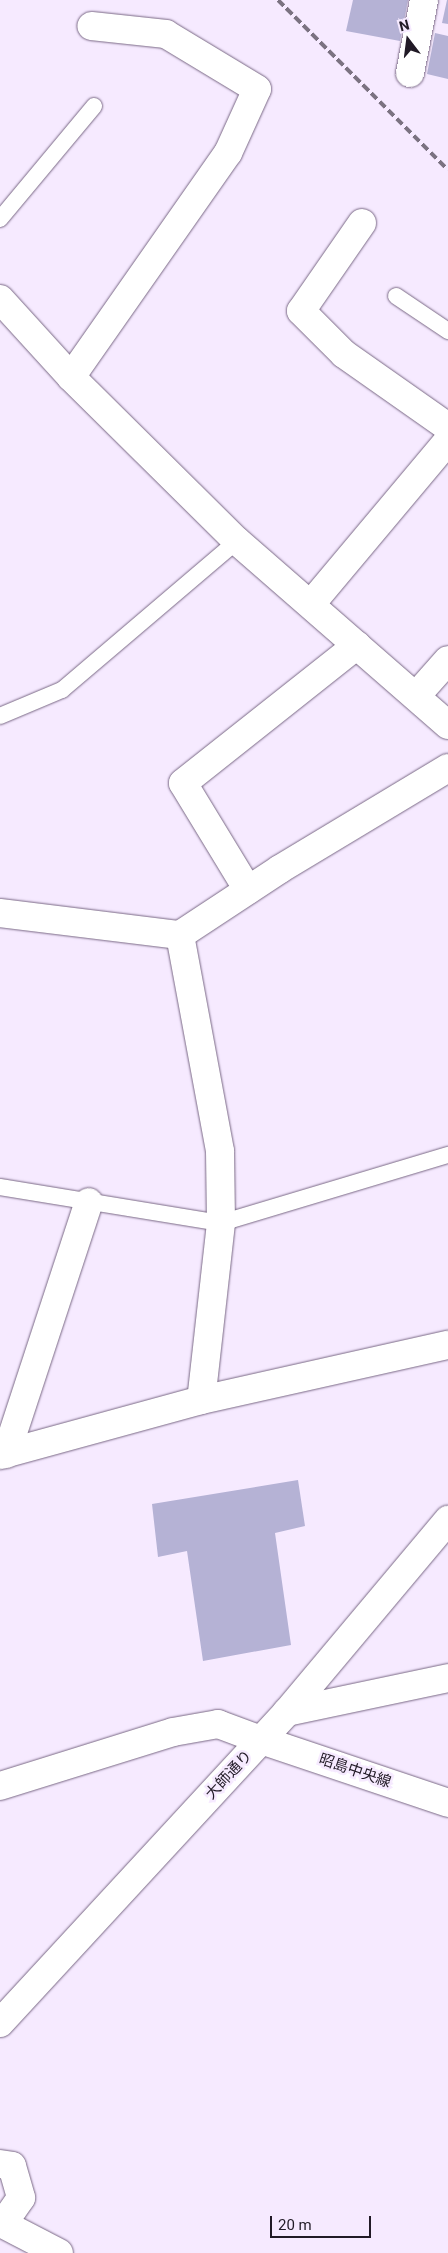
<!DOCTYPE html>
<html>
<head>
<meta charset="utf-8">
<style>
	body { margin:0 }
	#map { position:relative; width:448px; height:2253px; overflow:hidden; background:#f6eaff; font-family:Roboto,"Noto Sans JP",sans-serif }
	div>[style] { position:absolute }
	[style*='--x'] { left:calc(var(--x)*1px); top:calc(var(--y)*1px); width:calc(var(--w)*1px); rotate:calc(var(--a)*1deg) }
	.building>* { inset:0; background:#b5b2d5 }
	.roads { filter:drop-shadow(0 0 1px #796885) drop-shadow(0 0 1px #796885) }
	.lane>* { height:16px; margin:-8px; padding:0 8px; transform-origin:8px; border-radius:8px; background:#fff }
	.street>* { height:28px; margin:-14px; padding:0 14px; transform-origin:14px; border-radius:14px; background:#fff }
	.secondary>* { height:28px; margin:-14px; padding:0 14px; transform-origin:14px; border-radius:14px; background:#fff }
	.rail>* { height:4px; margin-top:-2px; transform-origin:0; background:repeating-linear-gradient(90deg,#7b7281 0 8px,transparent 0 12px) }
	span { translate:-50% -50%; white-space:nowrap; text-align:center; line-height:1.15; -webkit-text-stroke:5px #f6eaff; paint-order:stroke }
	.street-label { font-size:15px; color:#211a26 }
	.north { position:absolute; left:383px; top:15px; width:50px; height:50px; -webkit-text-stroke:4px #f6eaff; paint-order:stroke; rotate:345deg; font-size:14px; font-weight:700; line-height:20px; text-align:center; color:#211a26 }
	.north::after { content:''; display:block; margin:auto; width:18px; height:22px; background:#211a26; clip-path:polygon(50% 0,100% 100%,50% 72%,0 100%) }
	.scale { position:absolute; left:270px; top:2216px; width:101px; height:22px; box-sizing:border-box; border:2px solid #211a26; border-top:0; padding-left:6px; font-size:15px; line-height:18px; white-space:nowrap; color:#211a26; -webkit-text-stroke:4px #f6eaff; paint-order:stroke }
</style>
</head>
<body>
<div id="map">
	<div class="building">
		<div style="clip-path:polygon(353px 0,408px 0,400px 41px,346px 31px)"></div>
		<div style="clip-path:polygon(447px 0,448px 0,448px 24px,442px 23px)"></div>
		<div style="clip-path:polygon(435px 33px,448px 36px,448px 79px,427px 74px)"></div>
		<div style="clip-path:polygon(298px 1480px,305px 1526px,275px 1533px,291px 1645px,203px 1661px,187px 1551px,158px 1557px,152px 1504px)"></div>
	</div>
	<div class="roads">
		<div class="lane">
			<div style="--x:0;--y:219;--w:147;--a:-50.2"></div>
			<div style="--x:396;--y:296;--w:63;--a:33.9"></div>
			<div style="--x:0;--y:716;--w:67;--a:-22.8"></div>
			<div style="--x:62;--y:690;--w:230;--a:-40.4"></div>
			<div style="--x:0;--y:1187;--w:224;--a:9.3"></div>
			<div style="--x:221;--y:1223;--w:237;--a:-16.7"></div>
		</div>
		<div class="street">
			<div style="--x:410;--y:73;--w:74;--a:-79.1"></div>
			<div style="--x:362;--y:223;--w:107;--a:124.7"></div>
			<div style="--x:301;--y:311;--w:61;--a:45"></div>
			<div style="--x:344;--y:354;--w:127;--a:35.1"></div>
			<div style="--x:0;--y:299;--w:105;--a:47.7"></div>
			<div style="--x:71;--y:377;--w:233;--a:44.7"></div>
			<div style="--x:237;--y:541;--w:280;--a:41.1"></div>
			<div style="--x:71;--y:377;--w:274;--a:-55"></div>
			<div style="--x:228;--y:153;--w:70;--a:-65.6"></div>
			<div style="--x:257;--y:89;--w:106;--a:-148.9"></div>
			<div style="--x:166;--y:34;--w:75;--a:-173.9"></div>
			<div style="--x:311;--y:604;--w:213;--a:-50"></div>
			<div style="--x:416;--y:696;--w:48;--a:-48.4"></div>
			<div style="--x:248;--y:890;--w:125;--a:-121.3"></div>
			<div style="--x:183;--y:783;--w:222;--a:-38.4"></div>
			<div style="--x:0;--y:913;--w:181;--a:7"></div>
			<div style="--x:180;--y:935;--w:120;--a:-33.4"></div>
			<div style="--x:280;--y:869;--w:196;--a:-31"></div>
			<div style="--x:180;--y:935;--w:220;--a:79.5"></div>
			<div style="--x:220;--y:1151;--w:72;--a:89.2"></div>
			<div style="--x:221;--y:1223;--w:178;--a:96.4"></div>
			<div style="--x:6;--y:1454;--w:265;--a:-71.8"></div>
			<div style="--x:0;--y:1455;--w:208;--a:-15.3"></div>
			<div style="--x:201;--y:1400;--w:253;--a:-12.6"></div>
			<div style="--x:287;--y:1712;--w:165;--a:-11.9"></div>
			<div style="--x:0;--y:1786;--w:181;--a:-17.3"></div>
			<div style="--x:173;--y:1732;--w:46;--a:-10.1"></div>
			<div style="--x:218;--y:1724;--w:46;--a:20.4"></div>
			<div style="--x:0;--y:2164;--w:12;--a:9"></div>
			<div style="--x:12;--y:2166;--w:33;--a:74"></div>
			<div style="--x:21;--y:2198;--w:32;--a:125"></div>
			<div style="--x:3;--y:2224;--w:63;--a:27.4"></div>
		</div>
		<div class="secondary">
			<div style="--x:261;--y:1740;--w:197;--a:18.6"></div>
			<div style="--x:0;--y:2023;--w:423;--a:-47.3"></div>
			<div style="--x:287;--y:1712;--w:251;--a:-50"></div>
		</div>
	</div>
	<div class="rail">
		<div style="--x:278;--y:0;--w:240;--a:45"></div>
	</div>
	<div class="street-label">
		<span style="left:355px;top:1771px;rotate:19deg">昭島中央線</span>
		<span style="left:229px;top:1775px;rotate:-47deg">大師通り</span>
	</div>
	<div class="north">N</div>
	<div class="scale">20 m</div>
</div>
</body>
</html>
